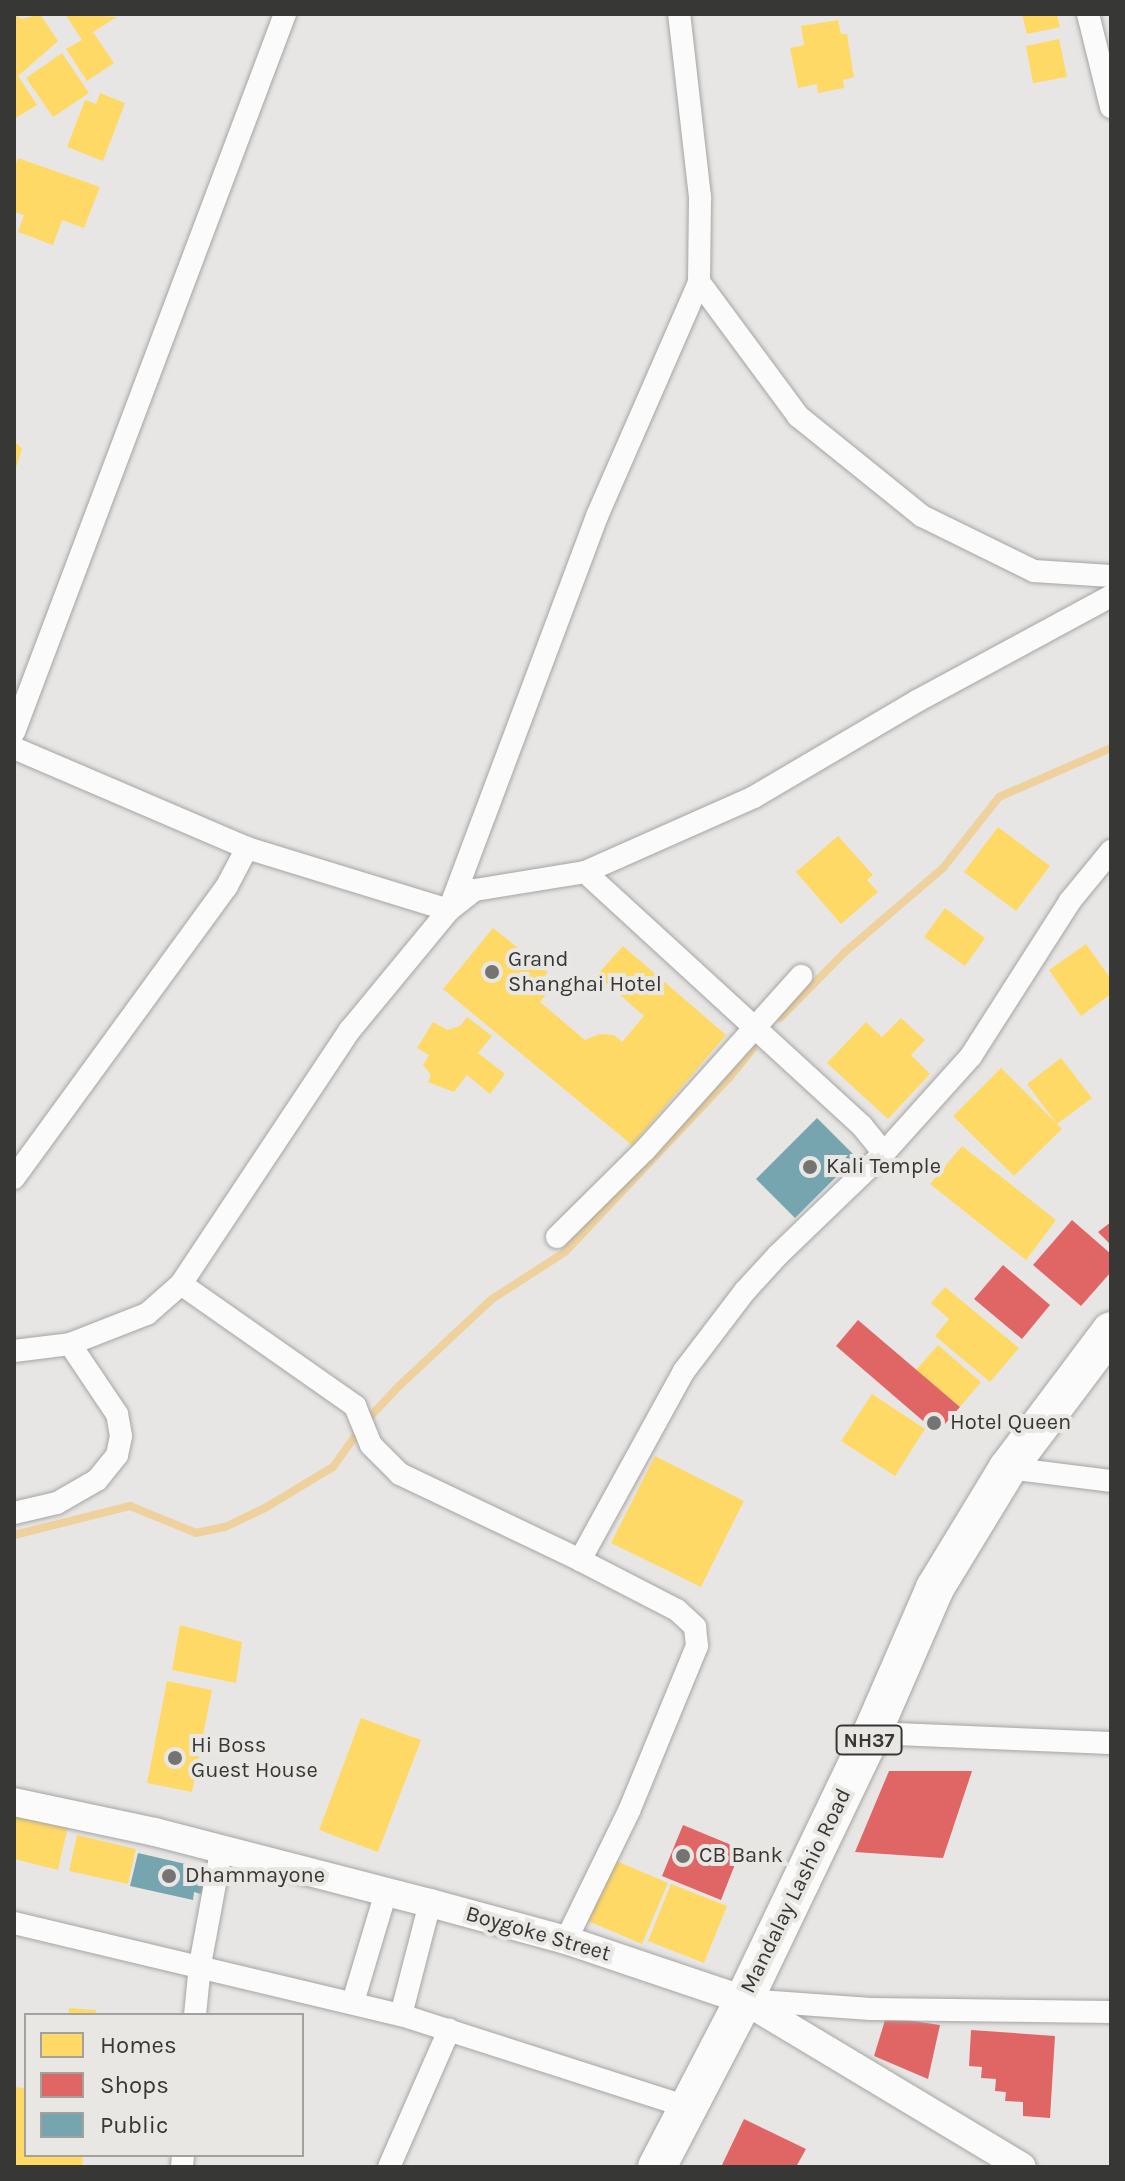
<!DOCTYPE html>
<html>
<head>
<meta charset="utf-8">
<style>
	body { margin:0 }
	#map { position:relative; width:1125px; height:2181px; overflow:hidden; background:#e8e6e4; font-family:Karla,sans-serif }
	div>[style] { position:absolute }
	[style*='--x'] { left:calc(var(--x)*1px); top:calc(var(--y)*1px); width:calc(var(--w)*1px); rotate:calc(var(--a)*1deg) }
	.homes>* { inset:0; background:#ffd966 }
	.shops>* { inset:0; background:#e06666 }
	.public>* { inset:0; background:#76a5af }
	.stream>* { height:8px; margin:-4px; padding:0 4px; transform-origin:4px; border-radius:4px; background:#eed19d }
	.roads { filter:drop-shadow(0 0 2px #a5a5a3) drop-shadow(0 0 2px #a5a5a3) }
	.minor>* { height:22px; margin:-11px; padding:0 11px; transform-origin:11px; border-radius:11px; background:#fcfbfb }
	.tertiary>* { height:28px; margin:-14px; padding:0 14px; transform-origin:14px; border-radius:14px; background:#fcfbfb }
	.trunk>* { height:38px; margin:-19px; padding:0 19px; transform-origin:19px; border-radius:19px; background:#fcfbfb }
	.dots>* { width:22px; height:22px; translate:-50% -50%; box-sizing:border-box; border:4px solid #e9e7e3; border-radius:50% }
	span { translate:-50% -50%; white-space:nowrap; text-align:center; line-height:1.15; -webkit-text-stroke:8px #e9e7e3; paint-order:stroke }
	.shield-label span { padding:2px 6px; background:#e9e7e3; border:2px solid; border-radius:6px; -webkit-text-stroke-width:0 }
	.shield-label { font-size:20px; color:#373735; font-weight:700 }
	.poi-label { font-size:22px; color:#373735 }
	.left { translate:0 -50%; text-align:left }
	.street-label { font-size:22px; color:#373735 }
	.frame { position:absolute; inset:0; border:16px solid #373735; pointer-events:none }
	.legend { position:absolute; left:24px; top:2013px; width:280px; height:144px; box-sizing:border-box; background:#e9e7e3; border:2px solid #a2a19d; margin:0; padding:10px 14px; list-style:none; font-size:24px; color:#373735 }
	.legend li { display:flex; align-items:center; gap:16px; height:40px }
	.legend b { width:40px; border:2px solid #a2a19d }
</style>
</head>
<body>
<div id="map">
	<div class="homes">
		<div style="clip-path:polygon(14px 14px,22px 19px,40px 14px,58px 41px,18px 76px,37px 105px,14px 119px)"></div>
		<div style="clip-path:polygon(65px 14px,117px 17px,93px 32px,114px 63px,87px 81px,66px 49px,82px 40px)"></div>
		<div style="clip-path:polygon(1022px 14px,1057px 14px,1060px 27px,1027px 34px)"></div>
		<div style="clip-path:polygon(838px 20px,841px 34px,847px 34px,854px 77px,843px 80px,844px 88px,818px 93px,817px 84px,798px 88px,790px 48px,804px 45px,801px 26px)"></div>
		<div style="clip-path:polygon(1059px 39px,1067px 77px,1033px 83px,1026px 46px)"></div>
		<div style="clip-path:polygon(62px 53px,89px 93px,53px 117px,26px 78px)"></div>
		<div style="clip-path:polygon(100px 93px,125px 103px,103px 161px,67px 147px,85px 100px,96px 104px)"></div>
		<div style="clip-path:polygon(18px 158px,100px 187px,84px 228px,62px 220px,53px 245px,18px 232px,24px 215px,14px 212px,14px 169px)"></div>
		<div style="clip-path:polygon(17px 443px,22px 449px,15px 471px,14px 445px)"></div>
		<div style="clip-path:polygon(998px 827px,1050px 866px,1016px 911px,964px 872px)"></div>
		<div style="clip-path:polygon(838px 836px,873px 875px,867px 880px,878px 892px,841px 924px,796px 872px)"></div>
		<div style="clip-path:polygon(945px 908px,985px 938px,965px 966px,924px 937px)"></div>
		<div style="clip-path:polygon(493px 928px,548px 972px,540px 982px,550px 989px,540px 1002px,585px 1040px,599px 1034px,614px 1035px,622px 1042px,644px 1016px,597px 975px,623px 946px,726px 1035px,632px 1145px,443px 989px)"></div>
		<div style="clip-path:polygon(1086px 944px,1111px 979px,1111px 994px,1081px 1016px,1049px 970px)"></div>
		<div style="clip-path:polygon(467px 1017px,492px 1036px,478px 1053px,505px 1074px,490px 1094px,467px 1075px,454px 1092px,428px 1082px,431px 1075px,423px 1065px,429px 1055px,417px 1048px,433px 1022px,447px 1030px,460px 1026px)"></div>
		<div style="clip-path:polygon(901px 1018px,925px 1040px,911px 1055px,930px 1074px,888px 1119px,827px 1063px,866px 1022px,882px 1037px)"></div>
		<div style="clip-path:polygon(1061px 1058px,1092px 1098px,1057px 1124px,1062px 1129px,1014px 1176px,953px 1116px,1001px 1068px,1057px 1124px,1027px 1084px)"></div>
		<div style="clip-path:polygon(962px 1146px,1056px 1220px,1026px 1260px,930px 1184px)"></div>
		<div style="clip-path:polygon(945px 1287px,1019px 1348px,990px 1382px,935px 1336px,949px 1319px,931px 1303px)"></div>
		<div style="clip-path:polygon(938px 1345px,981px 1382px,960px 1407px,916px 1370px)"></div>
		<div style="clip-path:polygon(872px 1394px,925px 1429px,895px 1476px,841px 1441px)"></div>
		<div style="clip-path:polygon(655px 1456px,744px 1501px,701px 1587px,611px 1543px)"></div>
		<div style="clip-path:polygon(180px 1625px,242px 1642px,236px 1683px,172px 1670px)"></div>
		<div style="clip-path:polygon(167px 1681px,212px 1690px,192px 1792px,147px 1783px)"></div>
		<div style="clip-path:polygon(361px 1718px,421px 1740px,378px 1852px,319px 1830px)"></div>
		<div style="clip-path:polygon(14px 1814px,68px 1826px,58px 1870px,14px 1859px)"></div>
		<div style="clip-path:polygon(77px 1835px,136px 1849px,128px 1884px,69px 1871px)"></div>
		<div style="clip-path:polygon(614px 1860px,668px 1883px,642px 1944px,588px 1921px)"></div>
		<div style="clip-path:polygon(671px 1884px,727px 1906px,704px 1963px,648px 1941px)"></div>
		<div style="clip-path:polygon(69px 2008px,96px 2010px,95px 2015px,69px 2015px)"></div>
		<div style="clip-path:polygon(14px 2087px,26px 2088px,26px 2155px,83px 2155px,82px 2167px,14px 2167px)"></div>
	</div>
	<div class="shops">
		<div style="clip-path:polygon(1072px 1220px,1111px 1254px,1111px 1272px,1081px 1306px,1033px 1265px)"></div>
		<div style="clip-path:polygon(1111px 1222px,1111px 1245px,1098px 1232px)"></div>
		<div style="clip-path:polygon(1003px 1265px,1050px 1305px,1022px 1339px,974px 1299px)"></div>
		<div style="clip-path:polygon(858px 1320px,960px 1407px,937px 1433px,836px 1346px)"></div>
		<div style="clip-path:polygon(889px 1771px,972px 1771px,943px 1858px,855px 1852px)"></div>
		<div style="clip-path:polygon(683px 1825px,741px 1849px,721px 1900px,662px 1876px)"></div>
		<div style="clip-path:polygon(886px 2017px,940px 2025px,928px 2079px,874px 2056px)"></div>
		<div style="clip-path:polygon(971px 2030px,1055px 2036px,1050px 2118px,1023px 2116px,1023px 2102px,1005px 2101px,1006px 2092px,995px 2091px,996px 2079px,981px 2078px,982px 2067px,969px 2066px)"></div>
		<div style="clip-path:polygon(744px 2119px,806px 2149px,796px 2167px,721px 2167px)"></div>
	</div>
	<div class="public">
		<div style="clip-path:polygon(817px 1118px,856px 1157px,795px 1218px,756px 1179px)"></div>
		<div style="clip-path:polygon(138px 1853px,207px 1869px,201px 1894px,194px 1892px,193px 1900px,130px 1886px)"></div>
	</div>
	<div class="stream">
		<div style="--x:780;--y:1018;--w:93;--a:-45.4"></div>
		<div style="--x:845;--y:952;--w:129;--a:-40.6"></div>
		<div style="--x:943;--y:868;--w:90;--a:-51.7"></div>
		<div style="--x:999;--y:797;--w:122;--a:-23.6"></div>
		<div style="--x:14;--y:1535;--w:120;--a:-14"></div>
		<div style="--x:130;--y:1506;--w:71;--a:22.2"></div>
		<div style="--x:196;--y:1533;--w:30;--a:-12"></div>
		<div style="--x:225;--y:1527;--w:44;--a:-25.4"></div>
		<div style="--x:265;--y:1508;--w:79;--a:-31.1"></div>
		<div style="--x:333;--y:1467;--w:57;--a:-54.3"></div>
		<div style="--x:366;--y:1421;--w:48;--a:-46.7"></div>
		<div style="--x:399;--y:1386;--w:127;--a:-43.1"></div>
		<div style="--x:492;--y:1299;--w:87;--a:-32.8"></div>
		<div style="--x:565;--y:1252;--w:239;--a:-46.7"></div>
		<div style="--x:729;--y:1078;--w:38;--a:-51"></div>
	</div>
	<div class="roads">
		<div class="minor">
			<div style="--x:1088;--y:14;--w:96;--a:76.1"></div>
			<div style="--x:699;--y:282;--w:167;--a:53.5"></div>
			<div style="--x:798;--y:416;--w:159;--a:38.9"></div>
			<div style="--x:922;--y:516;--w:125;--a:26.2"></div>
			<div style="--x:1034;--y:571;--w:77;--a:3.7"></div>
			<div style="--x:14;--y:732;--w:767;--a:-69.32"></div>
			<div style="--x:14;--y:748;--w:254;--a:23.2"></div>
			<div style="--x:247;--y:848;--w:211;--a:17.1"></div>
			<div style="--x:449;--y:910;--w:33;--a:-38"></div>
			<div style="--x:475;--y:890;--w:111;--a:-9.3"></div>
			<div style="--x:585;--y:872;--w:185;--a:-23.9"></div>
			<div style="--x:754;--y:797;--w:189;--a:-30.5"></div>
			<div style="--x:917;--y:701;--w:221;--a:-28.4"></div>
			<div style="--x:585;--y:872;--w:376;--a:42.5"></div>
			<div style="--x:862;--y:1126;--w:35;--a:51"></div>
			<div style="--x:14;--y:1178;--w:361;--a:-53.9"></div>
			<div style="--x:227;--y:886;--w:43;--a:-62.2"></div>
			<div style="--x:557;--y:1237;--w:124;--a:-44.7"></div>
			<div style="--x:645;--y:1150;--w:234;--a:-48.1"></div>
			<div style="--x:181;--y:1284;--w:213;--a:35"></div>
			<div style="--x:355;--y:1406;--w:42;--a:67.7"></div>
			<div style="--x:371;--y:1445;--w:41;--a:45"></div>
			<div style="--x:400;--y:1474;--w:199;--a:25.5"></div>
			<div style="--x:580;--y:1560;--w:109;--a:27.3"></div>
			<div style="--x:677;--y:1610;--w:25;--a:43"></div>
			<div style="--x:695;--y:1627;--w:19;--a:84"></div>
			<div style="--x:697;--y:1646;--w:178;--a:112.4"></div>
			<div style="--x:629;--y:1811;--w:144;--a:116"></div>
			<div style="--x:14;--y:1351;--w:56;--a:-7.1"></div>
			<div style="--x:70;--y:1344;--w:83;--a:-21.3"></div>
			<div style="--x:147;--y:1314;--w:45;--a:-41.4"></div>
			<div style="--x:181;--y:1284;--w:305;--a:-56.4"></div>
			<div style="--x:350;--y:1030;--w:156;--a:-50.5"></div>
			<div style="--x:449;--y:910;--w:421;--a:-69.4"></div>
			<div style="--x:597;--y:516;--w:255;--a:-66.4"></div>
			<div style="--x:699;--y:282;--w:85;--a:-89.3"></div>
			<div style="--x:700;--y:197;--w:184;--a:-96.5"></div>
			<div style="--x:1008;--y:1468;--w:104;--a:7.2"></div>
			<div style="--x:14;--y:1513;--w:44;--a:-13.1"></div>
			<div style="--x:57;--y:1503;--w:46;--a:-29.9"></div>
			<div style="--x:97;--y:1480;--w:32;--a:-51"></div>
			<div style="--x:117;--y:1455;--w:19;--a:-78"></div>
			<div style="--x:121;--y:1436;--w:22;--a:-100"></div>
			<div style="--x:117;--y:1414;--w:84;--a:-123.9"></div>
			<div style="--x:580;--y:1560;--w:216;--a:-61.2"></div>
			<div style="--x:684;--y:1371;--w:101;--a:-52.7"></div>
			<div style="--x:745;--y:1291;--w:49;--a:-47.5"></div>
			<div style="--x:778;--y:1255;--w:147;--a:-43.9"></div>
			<div style="--x:884;--y:1153;--w:130;--a:-48.1"></div>
			<div style="--x:971;--y:1056;--w:184;--a:-57.4"></div>
			<div style="--x:1070;--y:901;--w:65;--a:-50.6"></div>
			<div style="--x:872;--y:1733;--w:239;--a:2.4"></div>
			<div style="--x:14;--y:1923;--w:398;--a:13.4"></div>
			<div style="--x:401;--y:2015;--w:301;--a:17.8"></div>
			<div style="--x:745;--y:2000;--w:126;--a:4.1"></div>
			<div style="--x:871;--y:2009;--w:240;--a:0.7"></div>
			<div style="--x:353;--y:2002;--w:115;--a:-73.3"></div>
			<div style="--x:195;--y:2015;--w:50;--a:-84.3"></div>
			<div style="--x:200;--y:1965;--w:115;--a:-79.5"></div>
			<div style="--x:401;--y:2015;--w:116;--a:-75.5"></div>
			<div style="--x:182;--y:2167;--w:12;--a:-85"></div>
			<div style="--x:389;--y:2167;--w:150;--a:-66.3"></div>
		</div>
		<div class="tertiary">
			<div style="--x:14;--y:1802;--w:144;--a:12"></div>
			<div style="--x:155;--y:1832;--w:284;--a:14.5"></div>
			<div style="--x:430;--y:1903;--w:141;--a:15.2"></div>
			<div style="--x:566;--y:1940;--w:188;--a:18.6"></div>
			<div style="--x:744;--y:2000;--w:324;--a:31"></div>
		</div>
		<div class="trunk">
			<div style="--x:657;--y:2167;--w:188;--a:-62.5"></div>
			<div style="--x:744;--y:2000;--w:296;--a:-64.4"></div>
			<div style="--x:872;--y:1733;--w:158;--a:-66.5"></div>
			<div style="--x:935;--y:1588;--w:140;--a:-58.7"></div>
			<div style="--x:1008;--y:1468;--w:171;--a:-53.1"></div>
		</div>
	</div>
	<div class="dots">
		<div style="left:492px;top:972px;background:#757472"></div>
		<div style="left:810px;top:1167px;background:#757472"></div>
		<div style="left:934px;top:1423px;background:#757472"></div>
		<div style="left:175px;top:1758px;background:#757472"></div>
		<div style="left:683px;top:1856px;background:#757472"></div>
		<div style="left:169px;top:1876px;background:#757472"></div>
	</div>
	<div class="shield-label">
		<span style="left:869px;top:1740px">NH37</span>
	</div>
	<div class="poi-label">
		<span class="left" style="left:508px;top:972px">Grand<br>Shanghai Hotel</span>
		<span class="left" style="left:826px;top:1167px">Kali Temple</span>
		<span class="left" style="left:950px;top:1423px">Hotel Queen</span>
		<span class="left" style="left:191px;top:1758px">Hi Boss<br>Guest House</span>
		<span class="left" style="left:699px;top:1856px">CB Bank</span>
		<span class="left" style="left:185px;top:1876px">Dhammayone</span>
	</div>
	<div class="street-label">
		<span style="left:796px;top:1891px;rotate:-64deg">Mandalay Lashio Road</span>
		<span style="left:538px;top:1934px;rotate:16deg">Boygoke Street</span>
	</div>
	<div class="frame"></div>
	<ul class="legend">
	<li><b style="height:22px;background:#ffd966"></b>Homes</li>
	<li><b style="height:22px;background:#e06666"></b>Shops</li>
	<li><b style="height:22px;background:#76a5af"></b>Public</li>
	</ul>
</div>
</body>
</html>
